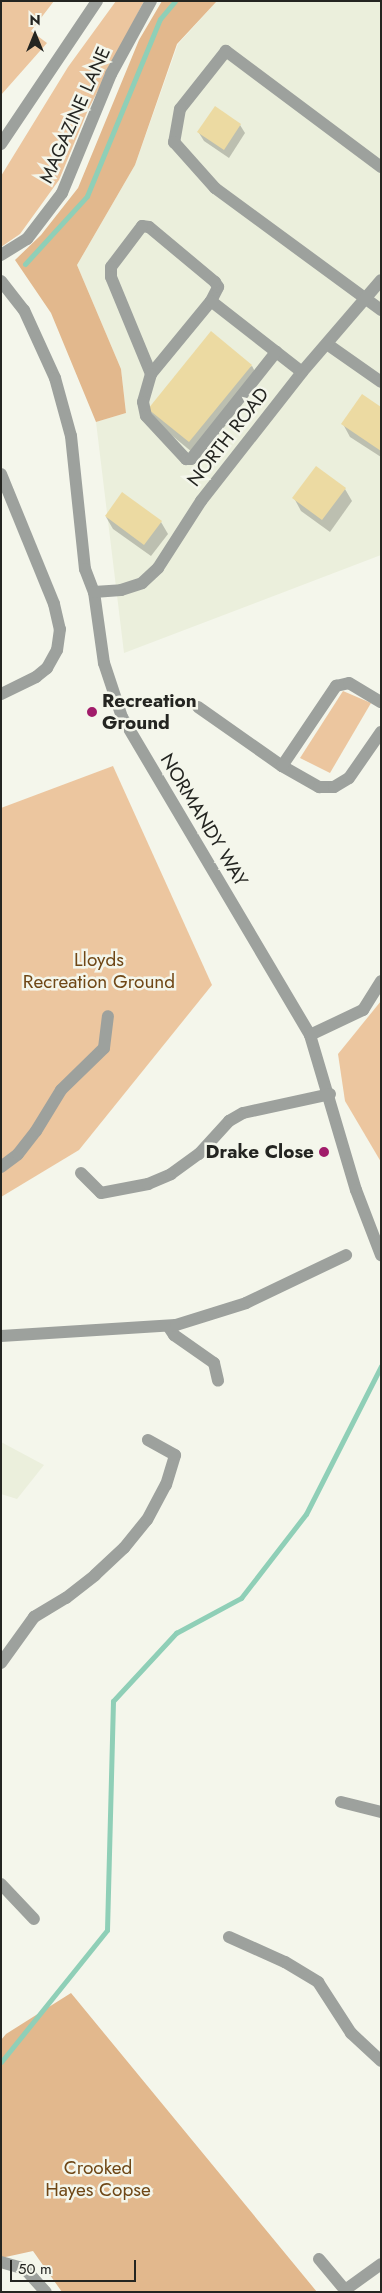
<!DOCTYPE html>
<html>
<head>
<meta charset="utf-8">
<style>
	body { margin:0 }
	#map { position:relative; width:382px; height:2293px; overflow:hidden; background:#f4f6eb; font-family:Jost,sans-serif }
	div>[style] { position:absolute }
	[style*='--x'] { left:calc(var(--x)*1px); top:calc(var(--y)*1px); width:calc(var(--w)*1px); rotate:calc(var(--a)*1deg) }
	.built>* { inset:0; background:#ebefdc }
	.green>* { inset:0; background:#ecc69f }
	.forest>* { inset:0; background:#e2b88d }
	.shadow>* { inset:0; background:#0003 }
	.stream>* { height:5px; margin:-2.5px; padding:0 2.5px; transform-origin:2.5px; border-radius:2.5px; background:#8fcfb7 }
	.building>* { inset:0; background:#ecdaa2 }
	.minor>* { height:12px; margin:-6px; padding:0 6px; transform-origin:6px; border-radius:6px; background:#9da19d }
	.dots>* { width:14px; height:14px; translate:-50% -50%; box-sizing:border-box; border:2px solid #f4f6eb; border-radius:50% }
	span { translate:-50% -50%; white-space:nowrap; text-align:center; line-height:1.15; -webkit-text-stroke:5px #f4f6eb; paint-order:stroke }
	.street-label { font-size:19px; color:#242521 }
	.poi-label { font-size:19px; color:#242521; font-weight:700 }
	.left { translate:0 -50%; text-align:left }
	.right { translate:-100% -50%; text-align:right }
	.park-label { font-size:19px; color:#6f4716 }
	.frame { position:absolute; inset:0; border:2px solid #242521; pointer-events:none }
	.north { position:absolute; left:10px; top:10px; width:50px; height:50px; -webkit-text-stroke:4px #f4f6eb; paint-order:stroke; rotate:0deg; font-size:14px; font-weight:700; line-height:20px; text-align:center; color:#242521 }
	.north::after { content:''; display:block; margin:auto; width:18px; height:22px; background:#242521; clip-path:polygon(50% 0,100% 100%,50% 72%,0 100%) }
	.scale { position:absolute; left:10px; top:2260px; width:126px; height:22px; box-sizing:border-box; border:2px solid #242521; border-top:0; padding-left:6px; font-size:15px; line-height:18px; white-space:nowrap; color:#242521; -webkit-text-stroke:4px #f4f6eb; paint-order:stroke }
</style>
</head>
<body>
<div id="map">
	<div class="built">
		<div style="clip-path:polygon(217px 1px,381px 1px,381px 555px,124px 653px,96px 422px,126px 413px,121px 369px,77px 265px,135px 165px,178px 44px)"></div>
		<div style="clip-path:polygon(1px 1442px,44px 1465px,17px 1499px,1px 1494px)"></div>
	</div>
	<div class="green">
		<div style="clip-path:polygon(1px 1px,54px 1px,31px 31px,47px 43px,1px 95px)"></div>
		<div style="clip-path:polygon(116px 1px,144px 1px,88px 110px,59px 180px,20px 234px,1px 247px,1px 176px,68px 67px)"></div>
		<div style="clip-path:polygon(343px 691px,371px 703px,330px 773px,300px 758px)"></div>
		<div style="clip-path:polygon(113px 766px,212px 985px,79px 1150px,1px 1197px,1px 808px)"></div>
		<div style="clip-path:polygon(381px 1001px,381px 1162px,345px 1101px,338px 1054px)"></div>
	</div>
	<div class="forest">
		<div style="clip-path:polygon(162px 1px,217px 1px,177px 44px,135px 165px,77px 265px,121px 369px,126px 413px,96px 422px,51px 313px,15px 260px,41px 235px,78px 188px,139px 40px)"></div>
		<div style="clip-path:polygon(71px 1993px,317px 2292px,62px 2292px,33px 2251px,1px 2258px,1px 2040px,6px 2034px)"></div>
	</div>
	<div class="shadow">
		<div style="clip-path:polygon(240px 125px,245px 133px,229px 158px,204px 141px,199px 133px)"></div>
		<div style="clip-path:polygon(252px 366px,260px 381px,198px 457px,158px 424px,149px 409px)"></div>
		<div style="clip-path:polygon(381px 408px,381px 457px,350px 437px,343px 424px)"></div>
		<div style="clip-path:polygon(345px 489px,352px 501px,330px 532px,301px 511px,294px 498px)"></div>
		<div style="clip-path:polygon(106px 517px,161px 522px,168px 534px,151px 556px,113px 529px)"></div>
	</div>
	<div class="stream">
		<div style="--x:25;--y:264;--w:92;--a:-47.6"></div>
		<div style="--x:87;--y:196;--w:191;--a:-67.6"></div>
		<div style="--x:160;--y:19;--w:23;--a:-50"></div>
		<div style="--x:1;--y:2062;--w:169;--a:-51.2"></div>
		<div style="--x:107;--y:1930;--w:229;--a:-88.5"></div>
		<div style="--x:113;--y:1701;--w:93;--a:-47.2"></div>
		<div style="--x:176;--y:1633;--w:74;--a:-28.3"></div>
		<div style="--x:241;--y:1598;--w:106;--a:-52.3"></div>
		<div style="--x:306;--y:1514;--w:166;--a:-63.1"></div>
	</div>
	<div class="building">
		<div style="clip-path:polygon(215px 106px,241px 124px,224px 150px,197px 132px)"></div>
		<div style="clip-path:polygon(211px 331px,252px 365px,189px 442px,148px 409px)"></div>
		<div style="clip-path:polygon(362px 394px,381px 407px,381px 451px,341px 424px)"></div>
		<div style="clip-path:polygon(316px 466px,346px 488px,322px 520px,292px 498px)"></div>
		<div style="clip-path:polygon(122px 492px,162px 521px,144px 545px,105px 516px)"></div>
	</div>
	<div class="minor">
		<div style="--x:1;--y:144;--w:172;--a:-56.1"></div>
		<div style="--x:381;--y:167;--w:194;--a:-143.2"></div>
		<div style="--x:226;--y:51;--w:74;--a:128.4"></div>
		<div style="--x:180;--y:109;--w:34;--a:100"></div>
		<div style="--x:174;--y:142;--w:62;--a:48.3"></div>
		<div style="--x:215;--y:188;--w:206;--a:36.3"></div>
		<div style="--x:1;--y:255;--w:31;--a:-32"></div>
		<div style="--x:27;--y:239;--w:58;--a:-52.7"></div>
		<div style="--x:62;--y:193;--w:129;--a:-67.6"></div>
		<div style="--x:111;--y:74;--w:83;--a:-61.3"></div>
		<div style="--x:1;--y:281;--w:37;--a:52"></div>
		<div style="--x:24;--y:310;--w:75;--a:65.5"></div>
		<div style="--x:55;--y:378;--w:60;--a:74.6"></div>
		<div style="--x:71;--y:436;--w:134;--a:84"></div>
		<div style="--x:85;--y:569;--w:25;--a:69"></div>
		<div style="--x:94;--y:592;--w:72;--a:82"></div>
		<div style="--x:104;--y:663;--w:57;--a:71.6"></div>
		<div style="--x:122;--y:717;--w:369;--a:59.4"></div>
		<div style="--x:310;--y:1035;--w:162;--a:73.5"></div>
		<div style="--x:356;--y:1190;--w:70;--a:69"></div>
		<div style="--x:211;--y:301;--w:16;--a:-63"></div>
		<div style="--x:218;--y:287;--w:6;--a:-121"></div>
		<div style="--x:215;--y:282;--w:86;--a:-140.2"></div>
		<div style="--x:149;--y:227;--w:7;--a:-172"></div>
		<div style="--x:142;--y:226;--w:51;--a:127.1"></div>
		<div style="--x:111;--y:267;--w:10;--a:90"></div>
		<div style="--x:111;--y:277;--w:105;--a:67.6"></div>
		<div style="--x:151;--y:374;--w:94;--a:-50.6"></div>
		<div style="--x:211;--y:301;--w:115;--a:38"></div>
		<div style="--x:327;--y:344;--w:66;--a:35.1"></div>
		<div style="--x:151;--y:374;--w:29;--a:106"></div>
		<div style="--x:143;--y:402;--w:14;--a:78"></div>
		<div style="--x:146;--y:416;--w:59;--a:47.1"></div>
		<div style="--x:186;--y:459;--w:5;--a:0"></div>
		<div style="--x:191;--y:459;--w:137;--a:-51.5"></div>
		<div style="--x:1;--y:474;--w:140;--a:67.8"></div>
		<div style="--x:54;--y:604;--w:26;--a:77"></div>
		<div style="--x:60;--y:629;--w:21;--a:98"></div>
		<div style="--x:57;--y:650;--w:21;--a:119"></div>
		<div style="--x:47;--y:668;--w:14;--a:141"></div>
		<div style="--x:36;--y:677;--w:39;--a:154"></div>
		<div style="--x:94;--y:592;--w:27;--a:-4"></div>
		<div style="--x:121;--y:590;--w:22;--a:-18"></div>
		<div style="--x:142;--y:583;--w:22;--a:-43"></div>
		<div style="--x:158;--y:568;--w:80;--a:-57.3"></div>
		<div style="--x:201;--y:501;--w:164;--a:-51.9"></div>
		<div style="--x:302;--y:372;--w:121;--a:-49.3"></div>
		<div style="--x:198;--y:707;--w:103;--a:35.1"></div>
		<div style="--x:282;--y:766;--w:43;--a:29.6"></div>
		<div style="--x:319;--y:787;--w:15;--a:0"></div>
		<div style="--x:334;--y:787;--w:17;--a:-31"></div>
		<div style="--x:349;--y:778;--w:56;--a:-55.2"></div>
		<div style="--x:282;--y:766;--w:97;--a:-56"></div>
		<div style="--x:336;--y:686;--w:13;--a:-13"></div>
		<div style="--x:349;--y:683;--w:37;--a:31"></div>
		<div style="--x:310;--y:1035;--w:59;--a:-25.3"></div>
		<div style="--x:363;--y:1010;--w:34;--a:-58"></div>
		<div style="--x:1;--y:1167;--w:21;--a:-37"></div>
		<div style="--x:18;--y:1154;--w:29;--a:-52"></div>
		<div style="--x:36;--y:1131;--w:48;--a:-58.6"></div>
		<div style="--x:61;--y:1090;--w:60;--a:-44.3"></div>
		<div style="--x:104;--y:1048;--w:32;--a:-83"></div>
		<div style="--x:81;--y:1173;--w:28;--a:45"></div>
		<div style="--x:101;--y:1193;--w:48;--a:-10.8"></div>
		<div style="--x:148;--y:1184;--w:25;--a:-23"></div>
		<div style="--x:171;--y:1174;--w:34;--a:-36"></div>
		<div style="--x:199;--y:1154;--w:45;--a:-47.7"></div>
		<div style="--x:229;--y:1121;--w:16;--a:-30"></div>
		<div style="--x:243;--y:1113;--w:89;--a:-12.3"></div>
		<div style="--x:168;--y:1326;--w:11;--a:56"></div>
		<div style="--x:174;--y:1335;--w:49;--a:35"></div>
		<div style="--x:214;--y:1363;--w:18;--a:77"></div>
		<div style="--x:1;--y:1336;--w:175;--a:-3.6"></div>
		<div style="--x:176;--y:1325;--w:73;--a:-17.4"></div>
		<div style="--x:246;--y:1303;--w:111;--a:-25.6"></div>
		<div style="--x:1;--y:1663;--w:57;--a:-54.3"></div>
		<div style="--x:34;--y:1617;--w:37;--a:-31"></div>
		<div style="--x:66;--y:1598;--w:37;--a:-38"></div>
		<div style="--x:95;--y:1575;--w:40;--a:-43"></div>
		<div style="--x:124;--y:1548;--w:36;--a:-51"></div>
		<div style="--x:147;--y:1520;--w:40;--a:-62"></div>
		<div style="--x:166;--y:1485;--w:31;--a:-73"></div>
		<div style="--x:175;--y:1455;--w:31;--a:-151"></div>
		<div style="--x:341;--y:1802;--w:41;--a:14"></div>
		<div style="--x:1;--y:1884;--w:48;--a:46.7"></div>
		<div style="--x:229;--y:1937;--w:61;--a:24.1"></div>
		<div style="--x:285;--y:1962;--w:39;--a:31"></div>
		<div style="--x:318;--y:1982;--w:61;--a:57.1"></div>
		<div style="--x:351;--y:2033;--w:41;--a:43"></div>
		<div style="--x:319;--y:2259;--w:40;--a:50"></div>
		<div style="--x:345;--y:2290;--w:44;--a:-35.8"></div>
		<div style="--x:1;--y:2262;--w:25;--a:16"></div>
		<div style="--x:25;--y:2269;--w:31;--a:48"></div>
	</div>
	<div class="dots">
		<div style="left:92px;top:712px;background:#a11c6a"></div>
		<div style="left:324px;top:1152px;background:#a11c6a"></div>
	</div>
	<div class="street-label">
		<span style="left:75px;top:115px;rotate:-66deg">MAGAZINE LANE</span>
		<span style="left:228px;top:437px;rotate:-52deg">NORTH ROAD</span>
		<span style="left:204px;top:820px;rotate:59deg">NORMANDY WAY</span>
	</div>
	<div class="poi-label">
		<span class="left" style="left:102px;top:712px">Recreation<br>Ground</span>
		<span class="right" style="left:314px;top:1152px">Drake Close</span>
	</div>
	<div class="park-label">
		<span style="left:99px;top:971px">Lloyds<br>Recreation Ground</span>
		<span style="left:98px;top:2179px">Crooked<br>Hayes Copse</span>
	</div>
	<div class="frame"></div>
	<div class="north">N</div>
	<div class="scale">50 m</div>
</div>
</body>
</html>
